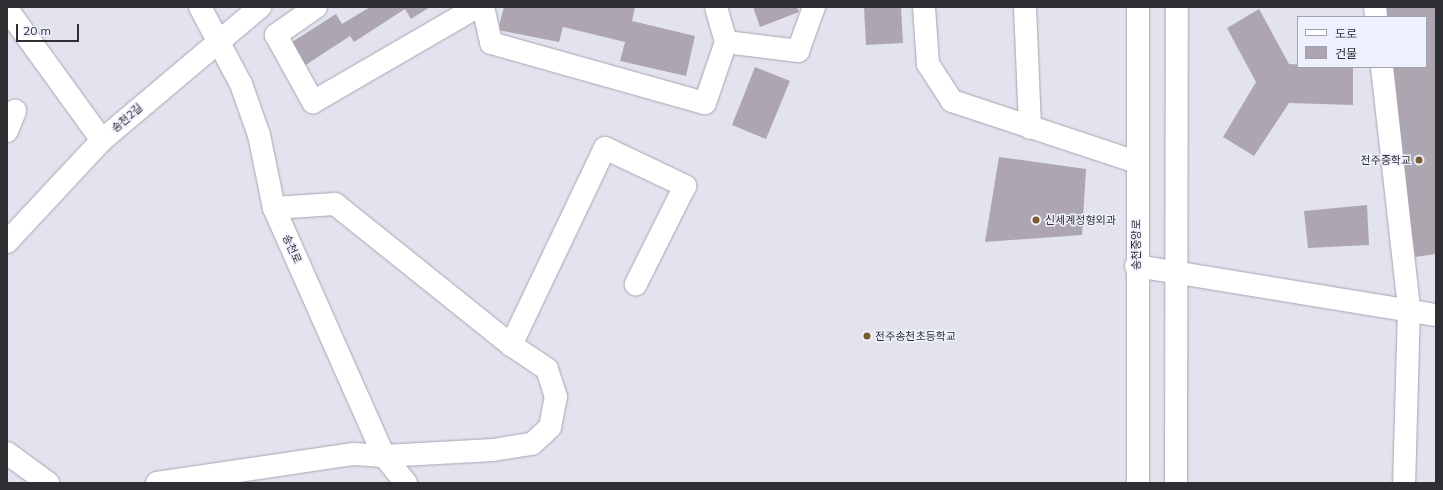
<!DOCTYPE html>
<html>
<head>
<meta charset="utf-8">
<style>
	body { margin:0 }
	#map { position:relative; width:1443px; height:490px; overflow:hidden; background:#e2e3ef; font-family:Mulish,"Noto Sans KR",sans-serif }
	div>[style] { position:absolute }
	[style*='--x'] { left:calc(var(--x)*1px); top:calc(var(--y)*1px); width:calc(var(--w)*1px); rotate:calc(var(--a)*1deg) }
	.building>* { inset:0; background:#ada6b0 }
	.roads { filter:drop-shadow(0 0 1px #a6a6b2) drop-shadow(0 0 1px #a6a6b2) }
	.minor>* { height:22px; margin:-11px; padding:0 11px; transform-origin:11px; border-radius:11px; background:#fff }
	.dots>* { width:11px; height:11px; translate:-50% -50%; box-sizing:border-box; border:2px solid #eff0fd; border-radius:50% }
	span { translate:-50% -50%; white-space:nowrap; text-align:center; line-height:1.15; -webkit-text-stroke:3px #eff0fd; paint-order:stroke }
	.street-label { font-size:11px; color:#2e2e33 }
	.poi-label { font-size:11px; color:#2e2e33 }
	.right { translate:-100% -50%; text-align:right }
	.left { translate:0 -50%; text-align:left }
	.frame { position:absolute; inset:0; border:8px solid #2e2e33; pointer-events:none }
	.legend { position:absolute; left:1297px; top:16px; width:130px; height:52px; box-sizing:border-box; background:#eff0fd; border:1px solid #a2a2ac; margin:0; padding:5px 7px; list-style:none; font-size:12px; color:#2e2e33 }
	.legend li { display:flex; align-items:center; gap:8px; height:20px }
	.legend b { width:20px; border:1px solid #a2a2ac }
	.scale { position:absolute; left:16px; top:24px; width:63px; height:18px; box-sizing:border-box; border:2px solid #2e2e33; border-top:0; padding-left:5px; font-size:12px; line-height:14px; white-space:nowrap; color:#2e2e33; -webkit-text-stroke:3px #eff0fd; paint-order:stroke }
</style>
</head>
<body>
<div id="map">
	<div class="building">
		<div style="clip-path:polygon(370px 7px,430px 7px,411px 19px,405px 9px,354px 42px,350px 36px,304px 66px,289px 44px,336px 14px,342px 24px)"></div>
		<div style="clip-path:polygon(504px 7px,635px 7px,632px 21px,695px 36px,686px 76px,620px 61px,625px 42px,563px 27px,559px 42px,498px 30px)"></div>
		<div style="clip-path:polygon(753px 7px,797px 7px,799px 12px,760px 27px)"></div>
		<div style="clip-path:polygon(864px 7px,901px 7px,903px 43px,866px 45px)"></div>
		<div style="clip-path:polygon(1380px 7px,1436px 7px,1436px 254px,1415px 257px,1389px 67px,1426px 67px,1426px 17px,1382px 17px)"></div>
		<div style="clip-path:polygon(1259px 9px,1289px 64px,1353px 67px,1353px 105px,1289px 103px,1254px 156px,1223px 137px,1256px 82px,1227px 28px)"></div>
		<div style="clip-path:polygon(755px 67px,790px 81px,766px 139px,732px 125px)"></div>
		<div style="clip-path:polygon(999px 157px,1086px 169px,1082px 235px,985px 242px)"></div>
		<div style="clip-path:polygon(1367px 205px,1369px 245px,1308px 248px,1304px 211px)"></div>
	</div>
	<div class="roads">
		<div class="minor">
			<div style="--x:200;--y:7;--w:87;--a:62"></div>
			<div style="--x:241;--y:84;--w:54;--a:70.6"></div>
			<div style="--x:259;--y:135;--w:75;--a:78.4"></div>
			<div style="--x:274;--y:208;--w:271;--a:66.1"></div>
			<div style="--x:384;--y:456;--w:35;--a:51"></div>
			<div style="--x:316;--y:7;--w:49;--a:145"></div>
			<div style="--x:276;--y:35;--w:77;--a:61.1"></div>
			<div style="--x:313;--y:102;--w:190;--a:-30.1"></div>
			<div style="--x:483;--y:7;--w:37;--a:77"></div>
			<div style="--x:491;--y:43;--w:222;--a:15.7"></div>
			<div style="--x:705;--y:103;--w:65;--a:-71"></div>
			<div style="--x:726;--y:42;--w:36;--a:-106"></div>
			<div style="--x:924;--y:7;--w:57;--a:86"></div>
			<div style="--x:928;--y:64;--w:44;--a:57"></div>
			<div style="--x:952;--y:101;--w:194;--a:18.3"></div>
			<div style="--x:1025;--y:7;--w:121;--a:87.6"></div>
			<div style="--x:1138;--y:7;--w:476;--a:90"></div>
			<div style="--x:1375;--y:7;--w:10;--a:84"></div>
			<div style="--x:7;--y:9;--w:162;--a:54.1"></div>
			<div style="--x:726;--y:42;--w:73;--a:7.1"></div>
			<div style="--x:798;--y:51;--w:47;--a:-70"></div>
			<div style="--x:1382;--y:67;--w:243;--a:83.6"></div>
			<div style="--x:1409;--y:308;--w:175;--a:91.6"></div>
			<div style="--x:7;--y:131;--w:22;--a:-68"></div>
			<div style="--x:7;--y:242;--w:139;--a:-47"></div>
			<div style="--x:102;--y:140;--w:207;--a:-40.1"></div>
			<div style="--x:1136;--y:266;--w:304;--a:9.3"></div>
			<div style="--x:511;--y:345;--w:218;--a:-64.5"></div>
			<div style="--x:605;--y:148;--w:89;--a:25.4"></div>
			<div style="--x:685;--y:186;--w:110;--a:116.6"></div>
			<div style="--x:7;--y:453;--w:51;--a:36.2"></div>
			<div style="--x:157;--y:483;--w:199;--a:-8.4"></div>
			<div style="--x:354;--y:454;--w:30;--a:4"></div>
			<div style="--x:384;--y:456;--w:109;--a:-3.2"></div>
			<div style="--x:493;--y:450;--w:39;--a:-9"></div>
			<div style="--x:532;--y:444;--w:25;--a:-43"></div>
			<div style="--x:550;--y:427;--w:31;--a:-79"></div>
			<div style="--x:556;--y:397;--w:29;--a:-108"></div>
			<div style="--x:547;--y:369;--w:43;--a:-146.3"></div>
			<div style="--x:511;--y:345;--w:226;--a:-141.3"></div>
			<div style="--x:335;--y:204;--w:61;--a:176.2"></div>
			<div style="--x:1176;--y:483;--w:476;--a:-89.9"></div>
		</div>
	</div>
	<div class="dots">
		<div style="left:1419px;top:160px;background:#775c2e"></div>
		<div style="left:1036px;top:220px;background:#775c2e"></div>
		<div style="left:867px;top:336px;background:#775c2e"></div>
	</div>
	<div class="street-label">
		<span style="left:127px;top:118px;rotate:-41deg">송천2길</span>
		<span style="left:1136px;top:245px;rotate:-90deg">송천중앙로</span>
		<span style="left:292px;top:249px;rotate:66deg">송천로</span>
	</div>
	<div class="poi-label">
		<span class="right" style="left:1411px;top:160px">전주중학교</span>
		<span class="left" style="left:1045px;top:220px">신세계정형외과</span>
		<span class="left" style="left:875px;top:336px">전주송천초등학교</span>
	</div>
	<div class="frame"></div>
	<ul class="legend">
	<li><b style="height:5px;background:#fff"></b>도로</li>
	<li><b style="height:11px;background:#ada6b0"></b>건물</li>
	</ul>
	<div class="scale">20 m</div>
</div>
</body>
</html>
